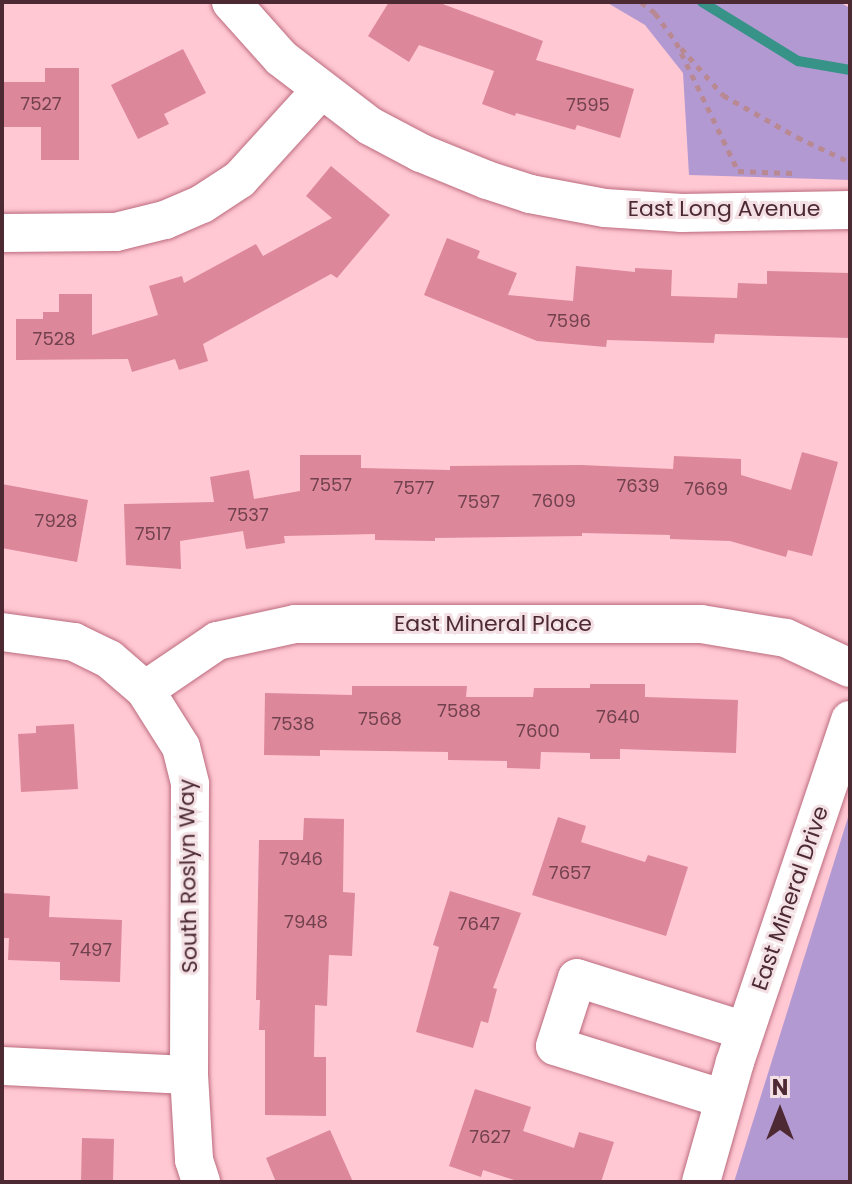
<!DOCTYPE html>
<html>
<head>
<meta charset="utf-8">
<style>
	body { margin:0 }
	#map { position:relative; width:852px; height:1184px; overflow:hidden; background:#ffc8d3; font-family:Poppins,sans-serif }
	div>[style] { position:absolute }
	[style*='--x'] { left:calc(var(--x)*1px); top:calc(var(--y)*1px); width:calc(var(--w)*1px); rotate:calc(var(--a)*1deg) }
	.green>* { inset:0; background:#b399d2 }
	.stream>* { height:10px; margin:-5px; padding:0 5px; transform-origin:5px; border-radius:5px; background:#379288 }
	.building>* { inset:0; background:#dd879b }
	.path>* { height:5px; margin-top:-2.5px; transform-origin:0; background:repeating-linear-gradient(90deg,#b88993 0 6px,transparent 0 12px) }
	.roads { filter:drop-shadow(0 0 2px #bc6b7e) drop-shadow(0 0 2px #bc6b7e) }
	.minor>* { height:38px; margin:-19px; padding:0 19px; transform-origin:19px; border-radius:19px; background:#fff }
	span { translate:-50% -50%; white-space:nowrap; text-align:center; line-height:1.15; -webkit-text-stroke:6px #f3e0e4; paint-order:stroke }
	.number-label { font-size:18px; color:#71414d }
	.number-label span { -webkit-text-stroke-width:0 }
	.street-label { font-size:22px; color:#4d2a33 }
	.frame { position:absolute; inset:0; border:4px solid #4d2a33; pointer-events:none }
	.north { position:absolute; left:740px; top:1072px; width:80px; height:80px; -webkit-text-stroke:6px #f3e0e4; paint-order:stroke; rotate:0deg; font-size:22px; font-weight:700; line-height:32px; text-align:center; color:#4d2a33 }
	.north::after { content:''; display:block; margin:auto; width:28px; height:36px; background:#4d2a33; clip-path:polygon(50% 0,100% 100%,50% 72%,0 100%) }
</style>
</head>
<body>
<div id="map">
	<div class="green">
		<div style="clip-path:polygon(606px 2px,839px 2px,850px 8px,850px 180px,689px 175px,683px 73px,645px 25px)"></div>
		<div style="clip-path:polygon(850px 811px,850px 1182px,734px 1182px)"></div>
	</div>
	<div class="stream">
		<div style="--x:702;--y:2;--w:113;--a:31.6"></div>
		<div style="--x:798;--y:61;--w:53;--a:9.8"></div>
	</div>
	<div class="building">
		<div style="clip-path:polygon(389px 2px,437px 2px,543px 41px,536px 60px,634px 89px,620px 138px,577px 125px,575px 130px,516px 113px,515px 116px,482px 104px,494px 71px,419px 45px,409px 62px,368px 36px)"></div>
		<div style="clip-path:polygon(183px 49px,206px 93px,164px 114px,169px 124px,138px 139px,111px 85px)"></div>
		<div style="clip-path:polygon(45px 68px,79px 68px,79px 160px,41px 160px,41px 127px,3px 127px,3px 82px,45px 82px)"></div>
		<div style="clip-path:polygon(331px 166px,390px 215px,337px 278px,331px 274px,203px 344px,208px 361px,179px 370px,175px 359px,132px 372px,128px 359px,16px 360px,16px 319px,43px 319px,43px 312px,59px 312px,59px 294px,92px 294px,92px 335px,158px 315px,149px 286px,182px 276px,184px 283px,256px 244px,263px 256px,332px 218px,306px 196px)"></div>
		<div style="clip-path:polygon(447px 238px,480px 251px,477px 258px,517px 273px,508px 295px,573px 301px,576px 266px,635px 272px,635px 268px,672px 270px,671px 296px,737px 298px,738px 283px,767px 284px,767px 271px,850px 273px,850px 338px,715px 334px,714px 343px,607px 340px,606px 347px,537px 341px,424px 295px)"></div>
		<div style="clip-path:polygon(802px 452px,838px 462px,812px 556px,788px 550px,786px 557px,730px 541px,670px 539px,670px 535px,582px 533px,582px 536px,435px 538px,435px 541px,375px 540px,375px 534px,284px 536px,285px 543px,246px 549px,243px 531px,180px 541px,181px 569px,126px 565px,124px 504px,214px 502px,210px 477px,249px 470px,254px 499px,300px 491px,300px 455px,361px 455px,361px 468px,450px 470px,450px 466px,581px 465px,673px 469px,674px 456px,741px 459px,741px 475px,791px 490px)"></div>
		<div style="clip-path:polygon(2px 484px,88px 500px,77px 562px,2px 548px)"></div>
		<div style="clip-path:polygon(590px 684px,645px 684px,645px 697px,738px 700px,736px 753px,620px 749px,620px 759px,590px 759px,590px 753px,541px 752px,540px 769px,507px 768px,507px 761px,448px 760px,448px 752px,320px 750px,320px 756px,264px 755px,265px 693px,352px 695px,352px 686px,467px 686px,466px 697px,533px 697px,534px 688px,590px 688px)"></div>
		<div style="clip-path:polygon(74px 724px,78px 789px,21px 792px,18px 734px,36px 733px,36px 726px)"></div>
		<div style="clip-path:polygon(558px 817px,586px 826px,581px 842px,645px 862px,648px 855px,688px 867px,666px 936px,532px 895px)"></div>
		<div style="clip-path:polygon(304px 818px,344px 819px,343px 892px,355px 893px,352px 956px,329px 955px,327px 1006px,315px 1005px,314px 1057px,326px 1057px,326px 1116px,265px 1115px,265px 1030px,259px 1030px,260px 1000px,256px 1000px,259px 840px,303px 840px)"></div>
		<div style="clip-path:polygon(450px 891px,521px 913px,493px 988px,497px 989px,488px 1023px,481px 1021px,473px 1048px,416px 1032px,439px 947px,433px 945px)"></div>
		<div style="clip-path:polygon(2px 893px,50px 896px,49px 917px,122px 920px,120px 982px,60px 980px,60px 962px,8px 960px,9px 938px,2px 938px)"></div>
		<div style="clip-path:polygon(475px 1089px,531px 1107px,523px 1131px,574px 1148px,579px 1132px,614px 1142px,601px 1182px,520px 1182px,483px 1170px,481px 1177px,449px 1166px)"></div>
		<div style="clip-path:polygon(330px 1130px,353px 1182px,276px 1182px,266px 1158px)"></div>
		<div style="clip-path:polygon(82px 1138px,114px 1139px,113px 1182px,81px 1182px)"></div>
	</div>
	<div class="path">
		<div style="--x:641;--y:2;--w:18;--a:38"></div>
		<div style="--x:655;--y:13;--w:36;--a:54"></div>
		<div style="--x:676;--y:42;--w:143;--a:64.3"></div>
		<div style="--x:738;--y:171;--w:55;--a:2.1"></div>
		<div style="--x:681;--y:48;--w:63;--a:48.2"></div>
		<div style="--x:723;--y:95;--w:85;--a:29.6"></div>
		<div style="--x:797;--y:137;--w:59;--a:25.3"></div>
	</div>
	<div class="roads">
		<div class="minor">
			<div style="--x:231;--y:2;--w:75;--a:48.2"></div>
			<div style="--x:281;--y:58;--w:112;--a:37.4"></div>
			<div style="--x:370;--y:126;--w:58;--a:27.9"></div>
			<div style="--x:421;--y:153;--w:71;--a:22.2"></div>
			<div style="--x:487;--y:180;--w:45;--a:18"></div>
			<div style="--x:530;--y:194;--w:76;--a:10.6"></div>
			<div style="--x:605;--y:208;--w:77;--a:3.7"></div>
			<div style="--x:682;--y:213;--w:168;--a:-1"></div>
			<div style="--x:2;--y:233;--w:114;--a:-0.5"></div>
			<div style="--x:116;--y:232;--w:50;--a:-13.8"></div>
			<div style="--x:165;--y:220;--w:40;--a:-23.4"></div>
			<div style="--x:202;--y:204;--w:45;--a:-33.3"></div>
			<div style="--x:240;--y:179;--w:119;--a:-47.7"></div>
			<div style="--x:2;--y:632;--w:73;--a:7.9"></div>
			<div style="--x:74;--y:642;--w:39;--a:26"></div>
			<div style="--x:109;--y:659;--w:48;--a:40.7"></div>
			<div style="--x:145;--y:690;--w:67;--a:57.7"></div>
			<div style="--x:181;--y:747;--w:38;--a:76"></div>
			<div style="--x:190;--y:784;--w:291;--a:90.2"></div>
			<div style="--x:189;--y:1075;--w:85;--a:86.6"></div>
			<div style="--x:194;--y:1160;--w:23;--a:72"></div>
			<div style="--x:145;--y:690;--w:87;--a:-34.2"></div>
			<div style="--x:217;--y:641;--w:80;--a:-12.3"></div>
			<div style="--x:295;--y:624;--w:406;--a:0"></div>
			<div style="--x:701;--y:624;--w:86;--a:9.4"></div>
			<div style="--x:786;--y:638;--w:71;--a:25.1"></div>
			<div style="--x:2;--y:1066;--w:187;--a:2.8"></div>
			<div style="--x:724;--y:1099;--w:177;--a:-162.6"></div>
			<div style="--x:555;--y:1046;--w:71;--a:-72.1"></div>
			<div style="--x:577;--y:978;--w:176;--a:17.5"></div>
			<div style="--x:701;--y:1182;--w:125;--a:-74.2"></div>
			<div style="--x:735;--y:1062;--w:361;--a:-71.4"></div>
		</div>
	</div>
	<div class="number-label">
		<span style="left:41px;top:104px">7527</span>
		<span style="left:588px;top:105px">7595</span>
		<span style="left:569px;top:321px">7596</span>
		<span style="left:54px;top:339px">7528</span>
		<span style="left:331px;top:485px">7557</span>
		<span style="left:638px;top:486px">7639</span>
		<span style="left:414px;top:488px">7577</span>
		<span style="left:706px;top:489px">7669</span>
		<span style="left:554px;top:501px">7609</span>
		<span style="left:479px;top:502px">7597</span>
		<span style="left:248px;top:515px">7537</span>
		<span style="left:56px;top:521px">7928</span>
		<span style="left:153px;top:534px">7517</span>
		<span style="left:459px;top:711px">7588</span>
		<span style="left:618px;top:717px">7640</span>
		<span style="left:380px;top:719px">7568</span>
		<span style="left:293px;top:724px">7538</span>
		<span style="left:538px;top:731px">7600</span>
		<span style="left:301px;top:859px">7946</span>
		<span style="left:570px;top:873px">7657</span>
		<span style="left:306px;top:922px">7948</span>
		<span style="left:479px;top:924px">7647</span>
		<span style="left:91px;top:950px">7497</span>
		<span style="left:490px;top:1137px">7627</span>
	</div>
	<div class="street-label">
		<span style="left:724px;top:209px">East Long Avenue</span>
		<span style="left:493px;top:624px">East Mineral Place</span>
		<span style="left:188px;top:876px;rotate:-91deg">South Roslyn Way</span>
		<span style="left:790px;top:898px;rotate:-71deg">East Mineral Drive</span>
	</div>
	<div class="frame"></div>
	<div class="north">N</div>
</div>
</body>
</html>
